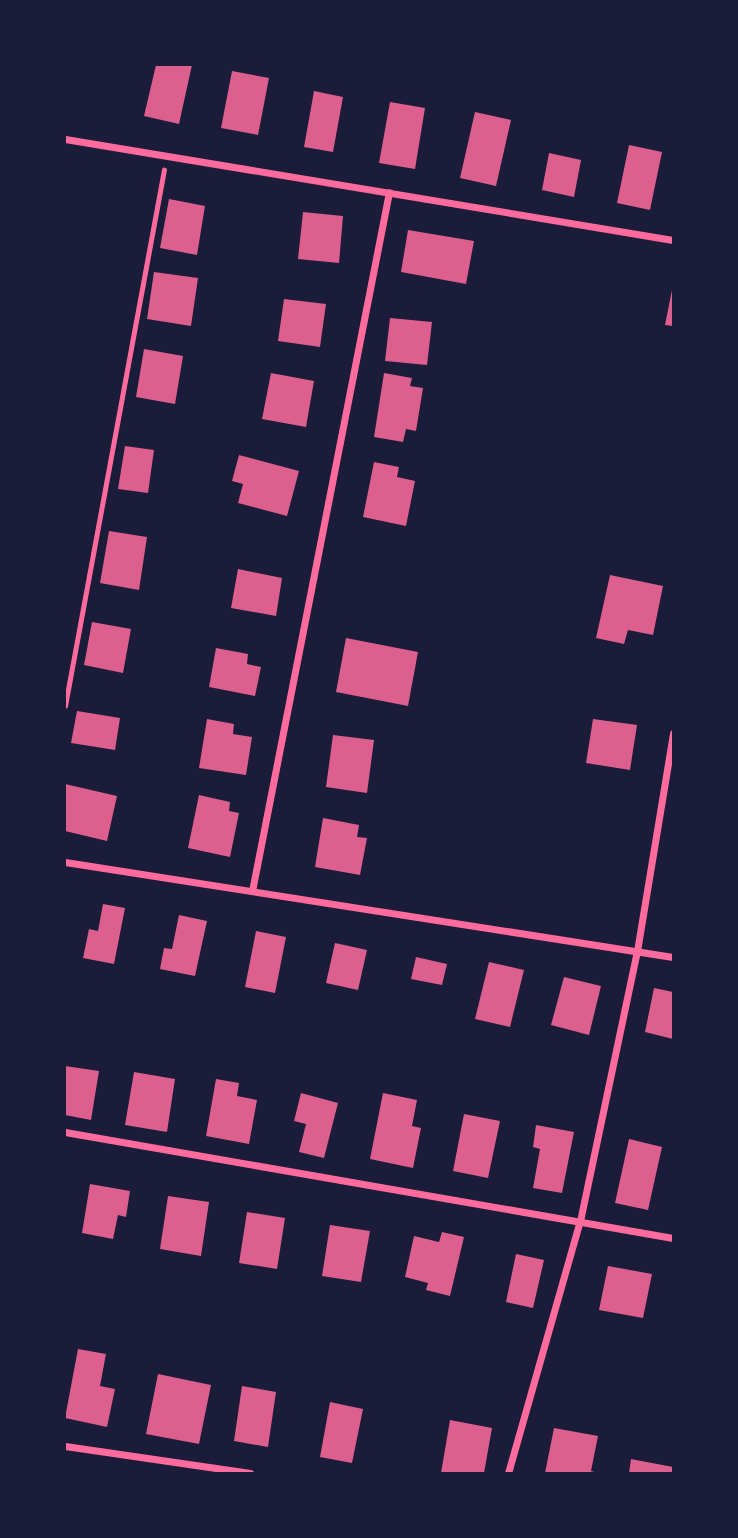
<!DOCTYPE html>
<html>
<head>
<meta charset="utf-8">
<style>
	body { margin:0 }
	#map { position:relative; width:738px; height:1538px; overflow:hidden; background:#1b1b3a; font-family:Arial,sans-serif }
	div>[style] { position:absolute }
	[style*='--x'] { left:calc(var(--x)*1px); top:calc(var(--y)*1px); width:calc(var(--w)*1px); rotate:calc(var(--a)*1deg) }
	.building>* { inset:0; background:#dd5f8e }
	.path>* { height:4.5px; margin:-2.25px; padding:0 2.25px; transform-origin:2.25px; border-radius:2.25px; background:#ff6b9d }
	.minor>* { height:7px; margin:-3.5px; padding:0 3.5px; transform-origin:3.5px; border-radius:3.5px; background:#ff6b9d }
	span { translate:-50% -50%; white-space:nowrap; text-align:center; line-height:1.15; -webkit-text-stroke:7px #1b1b3a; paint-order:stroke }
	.frame { position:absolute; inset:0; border:66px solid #1b1b3a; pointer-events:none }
</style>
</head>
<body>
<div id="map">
	<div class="building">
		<div style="clip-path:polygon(156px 65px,192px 65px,179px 124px,144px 116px)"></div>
		<div style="clip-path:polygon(232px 71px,269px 78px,258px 135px,221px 128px)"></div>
		<div style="clip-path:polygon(314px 91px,343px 97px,333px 152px,304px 147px)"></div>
		<div style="clip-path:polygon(390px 102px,425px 108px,415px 169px,379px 163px)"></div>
		<div style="clip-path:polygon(475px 112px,511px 120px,496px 186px,460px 178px)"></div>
		<div style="clip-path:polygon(629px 145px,662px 152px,650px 210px,617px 203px)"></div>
		<div style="clip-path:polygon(549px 153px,581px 160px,574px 197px,542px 190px)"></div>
		<div style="clip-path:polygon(169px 199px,205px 206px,197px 255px,160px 248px)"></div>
		<div style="clip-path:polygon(303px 212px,343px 216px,339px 263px,298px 259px)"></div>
		<div style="clip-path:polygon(408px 230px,474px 241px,466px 284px,401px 272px)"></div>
		<div style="clip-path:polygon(154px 272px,198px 278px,191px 326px,147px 319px)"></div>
		<div style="clip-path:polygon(672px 290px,673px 290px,673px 326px,665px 325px)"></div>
		<div style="clip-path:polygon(284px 299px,326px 304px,320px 347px,278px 341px)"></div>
		<div style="clip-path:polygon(390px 318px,432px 322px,427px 365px,385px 361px)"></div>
		<div style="clip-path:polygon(144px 349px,183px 356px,175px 404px,136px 397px)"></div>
		<div style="clip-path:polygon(271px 373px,314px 381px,306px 427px,262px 419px)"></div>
		<div style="clip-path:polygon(384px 373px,412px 378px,410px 386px,423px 388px,416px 431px,406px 429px,403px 442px,374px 437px)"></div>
		<div style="clip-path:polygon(125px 446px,154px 450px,148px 493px,118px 489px)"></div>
		<div style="clip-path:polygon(239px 455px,299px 471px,287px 516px,238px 503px,243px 484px,232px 481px)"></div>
		<div style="clip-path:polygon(374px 462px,399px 467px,397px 477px,415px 481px,406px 526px,363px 517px)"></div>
		<div style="clip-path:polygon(109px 531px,147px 537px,139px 590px,100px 583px)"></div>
		<div style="clip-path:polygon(238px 569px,282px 578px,276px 616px,231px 608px)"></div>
		<div style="clip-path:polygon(610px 575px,663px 586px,653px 635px,628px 630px,624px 644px,596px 638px)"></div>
		<div style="clip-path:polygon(92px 622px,131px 629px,123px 673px,84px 665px)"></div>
		<div style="clip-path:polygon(346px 638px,418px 652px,408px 706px,336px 692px)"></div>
		<div style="clip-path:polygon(216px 648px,248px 654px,247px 664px,261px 667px,255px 696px,209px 687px)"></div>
		<div style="clip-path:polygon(77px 711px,120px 718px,115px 750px,71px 743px)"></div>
		<div style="clip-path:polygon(207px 719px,234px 724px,233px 734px,252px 737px,246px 775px,199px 768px)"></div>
		<div style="clip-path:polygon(593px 719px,637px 725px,630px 770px,586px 763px)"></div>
		<div style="clip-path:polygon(333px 735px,374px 740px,367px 793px,326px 787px)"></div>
		<div style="clip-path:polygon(65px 784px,117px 796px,107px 841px,65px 831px)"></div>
		<div style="clip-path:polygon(199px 795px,230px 802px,229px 811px,239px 813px,230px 857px,188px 848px)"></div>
		<div style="clip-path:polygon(323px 818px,359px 825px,357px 837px,367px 838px,360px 875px,315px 867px)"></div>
		<div style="clip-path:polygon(103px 904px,125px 908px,114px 964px,83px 958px,89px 929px,98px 931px)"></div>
		<div style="clip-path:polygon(179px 915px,207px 921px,195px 976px,160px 969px,164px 948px,172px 949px)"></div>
		<div style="clip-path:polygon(256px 931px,286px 937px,275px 993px,245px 987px)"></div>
		<div style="clip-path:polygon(335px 943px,367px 950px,358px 990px,326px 983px)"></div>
		<div style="clip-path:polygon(416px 957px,447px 964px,442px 985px,411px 979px)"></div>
		<div style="clip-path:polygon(489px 962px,524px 970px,510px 1027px,475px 1019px)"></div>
		<div style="clip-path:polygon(564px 977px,601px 986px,589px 1035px,551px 1025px)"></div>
		<div style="clip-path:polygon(654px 988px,673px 992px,673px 1039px,645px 1032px)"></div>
		<div style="clip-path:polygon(65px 1066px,99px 1071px,91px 1120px,65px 1115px)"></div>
		<div style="clip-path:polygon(134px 1072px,175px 1079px,167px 1132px,125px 1125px)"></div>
		<div style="clip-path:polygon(216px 1079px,239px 1083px,237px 1096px,257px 1100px,249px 1144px,206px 1136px)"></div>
		<div style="clip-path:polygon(301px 1093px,338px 1103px,324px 1158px,299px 1152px,306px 1124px,294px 1121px)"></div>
		<div style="clip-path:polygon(383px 1093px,417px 1100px,412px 1126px,421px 1128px,413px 1168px,370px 1159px)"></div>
		<div style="clip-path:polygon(464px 1114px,500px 1121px,488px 1178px,453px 1171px)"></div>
		<div style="clip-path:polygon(536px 1125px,574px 1132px,562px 1193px,533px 1188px,540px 1149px,533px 1147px)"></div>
		<div style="clip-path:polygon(629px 1139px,662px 1147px,648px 1210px,615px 1203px)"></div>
		<div style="clip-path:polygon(90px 1184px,130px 1191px,126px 1217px,118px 1215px,113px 1239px,82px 1233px)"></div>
		<div style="clip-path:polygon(168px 1196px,209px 1202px,201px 1256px,160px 1249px)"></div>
		<div style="clip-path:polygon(247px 1212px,285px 1218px,277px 1269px,239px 1263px)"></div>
		<div style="clip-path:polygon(330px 1225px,370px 1231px,361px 1282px,322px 1276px)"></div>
		<div style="clip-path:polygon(442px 1232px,464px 1237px,450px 1296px,426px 1290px,428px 1283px,405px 1277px,414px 1236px,439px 1242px)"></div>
		<div style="clip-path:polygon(516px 1254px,544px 1260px,533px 1308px,506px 1302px)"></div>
		<div style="clip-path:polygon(608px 1266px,652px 1274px,643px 1318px,599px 1310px)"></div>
		<div style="clip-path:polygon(78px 1349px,106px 1354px,100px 1386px,115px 1389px,107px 1427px,65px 1418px)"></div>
		<div style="clip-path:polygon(158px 1374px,211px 1385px,199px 1444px,146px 1434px)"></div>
		<div style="clip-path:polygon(242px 1386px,276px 1392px,268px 1447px,234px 1441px)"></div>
		<div style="clip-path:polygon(330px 1402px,363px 1409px,352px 1463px,320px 1457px)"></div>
		<div style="clip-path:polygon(450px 1420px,492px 1428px,484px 1473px,441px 1473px)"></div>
		<div style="clip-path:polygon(554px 1428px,598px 1436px,591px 1471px,598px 1473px,545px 1473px)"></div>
		<div style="clip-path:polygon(631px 1459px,673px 1467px,673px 1473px,629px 1473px)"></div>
	</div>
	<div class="path">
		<div style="--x:65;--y:706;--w:545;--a:-79.54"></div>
	</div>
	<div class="minor">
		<div style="--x:65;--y:139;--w:616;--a:9.43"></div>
		<div style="--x:65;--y:862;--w:615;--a:8.88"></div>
		<div style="--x:252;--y:891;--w:712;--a:-78.91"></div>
		<div style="--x:65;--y:1132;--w:617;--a:9.89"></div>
		<div style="--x:65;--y:1446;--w:187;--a:8.3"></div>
		<div style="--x:508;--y:1473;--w:262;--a:-74.1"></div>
		<div style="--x:580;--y:1221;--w:276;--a:-78.1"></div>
		<div style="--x:637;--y:951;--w:221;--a:-80.6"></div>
	</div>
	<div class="frame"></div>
</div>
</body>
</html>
